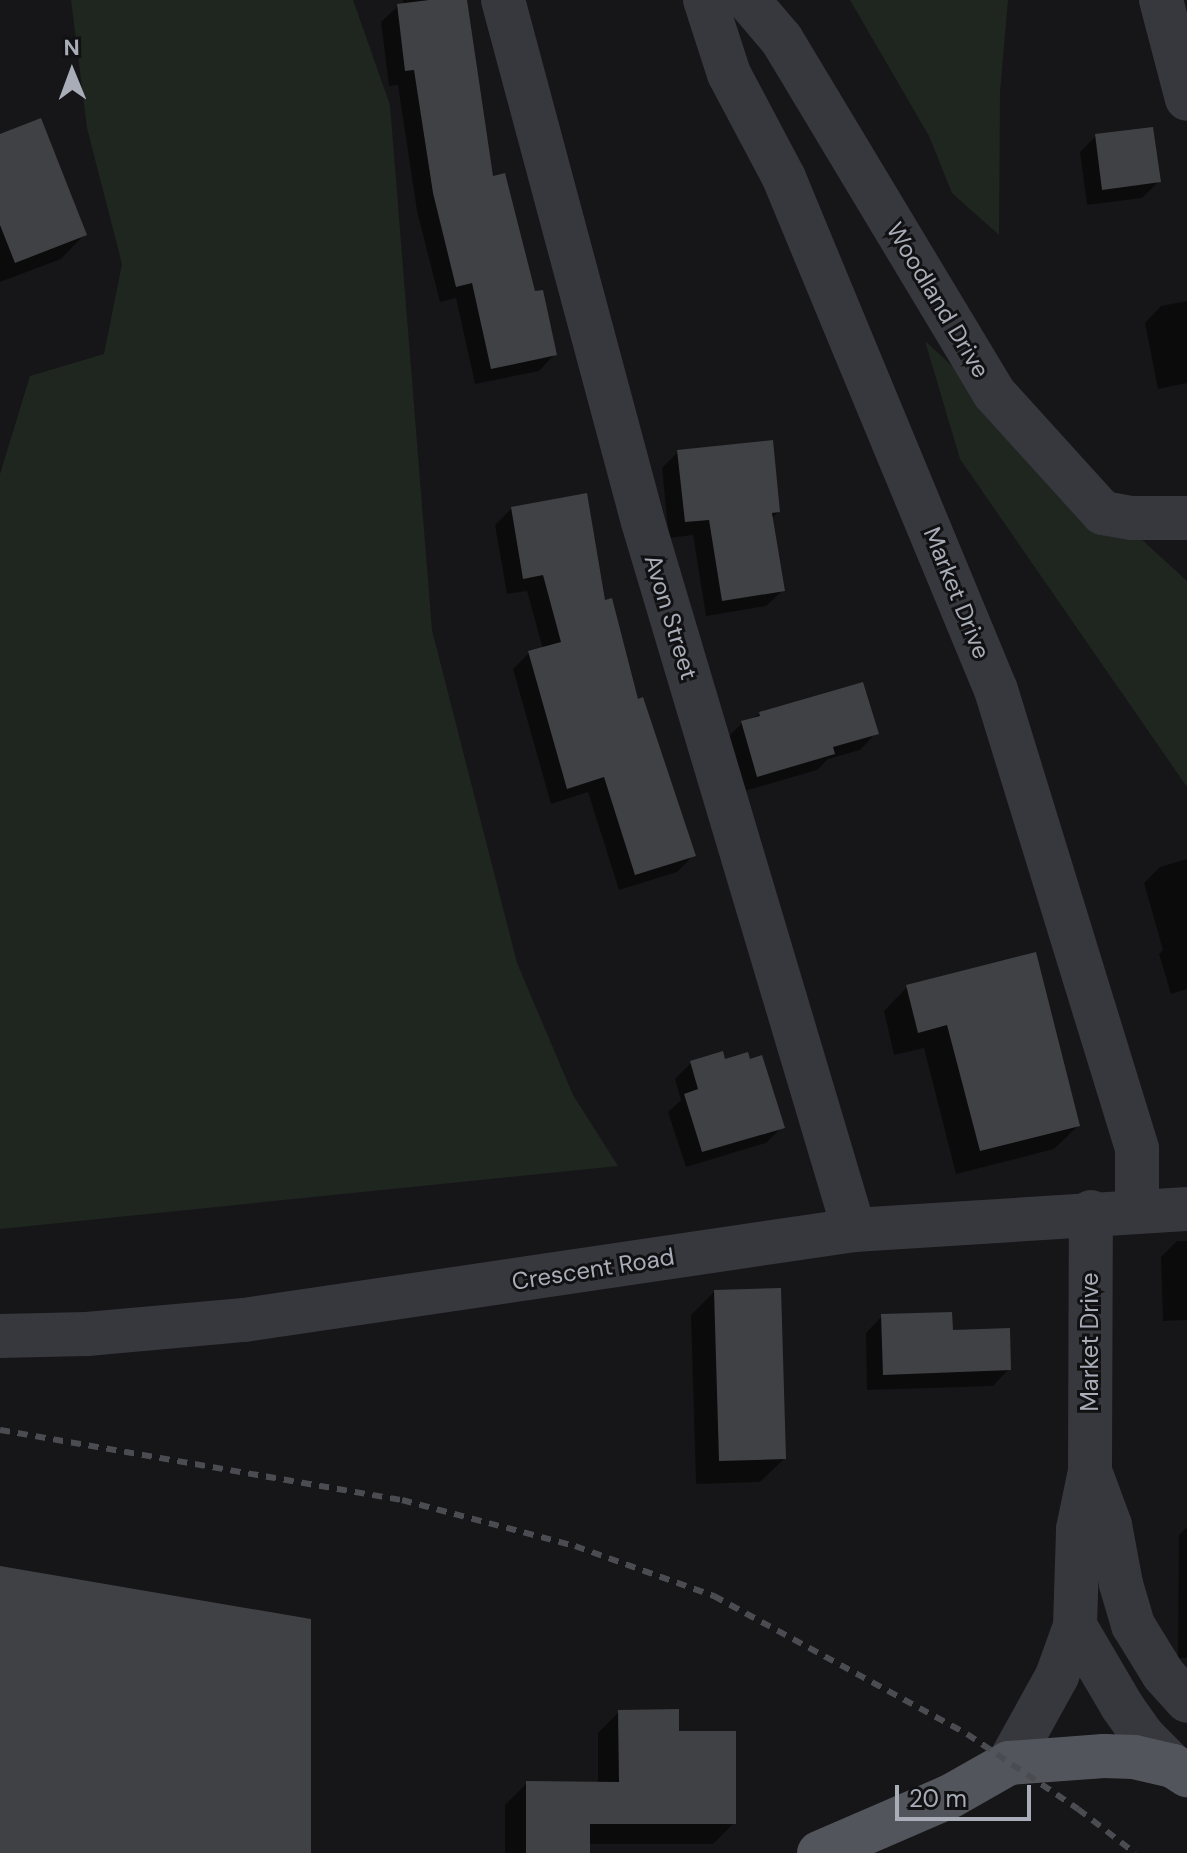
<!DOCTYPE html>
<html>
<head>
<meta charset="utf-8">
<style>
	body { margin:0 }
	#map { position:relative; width:1187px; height:1853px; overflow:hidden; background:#161618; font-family:"DM Sans",sans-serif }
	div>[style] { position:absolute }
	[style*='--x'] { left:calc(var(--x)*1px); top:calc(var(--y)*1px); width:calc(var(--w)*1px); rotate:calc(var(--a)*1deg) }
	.green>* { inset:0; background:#1e261f }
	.shadow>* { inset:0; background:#0007 }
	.building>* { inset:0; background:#404145 }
	.minor>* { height:44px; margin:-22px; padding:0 22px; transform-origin:22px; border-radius:22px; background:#37383d }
	.major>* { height:44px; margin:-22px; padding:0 22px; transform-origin:22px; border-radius:22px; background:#53555c }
	.rail>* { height:6px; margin-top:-3px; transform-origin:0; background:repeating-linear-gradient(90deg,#4a4c52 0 10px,transparent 0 18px) }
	span { translate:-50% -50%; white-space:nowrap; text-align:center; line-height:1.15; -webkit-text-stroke:6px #111113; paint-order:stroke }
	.street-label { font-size:24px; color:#a8adb8 }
	.north { position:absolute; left:32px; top:32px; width:80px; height:80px; -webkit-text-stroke:6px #111113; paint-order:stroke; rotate:359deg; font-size:22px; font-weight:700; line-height:32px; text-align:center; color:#a8adb8 }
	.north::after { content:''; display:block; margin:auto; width:28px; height:36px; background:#a8adb8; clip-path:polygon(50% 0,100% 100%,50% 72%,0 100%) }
	.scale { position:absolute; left:895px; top:1785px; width:136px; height:36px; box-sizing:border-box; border:4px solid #a8adb8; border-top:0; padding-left:10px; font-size:24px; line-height:28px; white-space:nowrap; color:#a8adb8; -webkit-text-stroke:6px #111113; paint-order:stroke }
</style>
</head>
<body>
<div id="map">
	<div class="green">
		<div style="clip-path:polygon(71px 0,353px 0,390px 105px,432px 630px,517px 963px,573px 1095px,618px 1166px,0 1229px,0 474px,30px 376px,104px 354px,122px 264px,87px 128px)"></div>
		<div style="clip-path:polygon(850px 0,1008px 0,1000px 92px,999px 235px,952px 193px,929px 136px)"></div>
		<div style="clip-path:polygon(925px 341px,1187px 581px,1187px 787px,960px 459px)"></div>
	</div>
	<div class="shadow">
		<div style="clip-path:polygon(403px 0,465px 0,491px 178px,555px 354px,539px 371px,475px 384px,456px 298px,440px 302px,417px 211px,398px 85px,389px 86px,381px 22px,398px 6px,404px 5px)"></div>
		<div style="clip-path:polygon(0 136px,84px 235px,61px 259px,0 282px)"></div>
		<div style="clip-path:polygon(1096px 136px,1158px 182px,1142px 198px,1087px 205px,1080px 152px)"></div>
		<div style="clip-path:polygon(1187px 301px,1187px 383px,1158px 389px,1145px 323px,1161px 306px)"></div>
		<div style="clip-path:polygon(678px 452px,778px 512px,771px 519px,783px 590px,766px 606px,706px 616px,693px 535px,669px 538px,662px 468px)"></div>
		<div style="clip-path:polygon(512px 508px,604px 603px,693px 856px,677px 872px,619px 890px,588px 792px,551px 804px,513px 669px,529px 653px,543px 649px,527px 591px,507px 594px,495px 525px)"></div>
		<div style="clip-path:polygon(760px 714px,876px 733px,860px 750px,828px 759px,817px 770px,741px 792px,726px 739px,742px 723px)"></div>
		<div style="clip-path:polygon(1187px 859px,1187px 989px,1171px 994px,1159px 954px,1163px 950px,1144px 883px,1160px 867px)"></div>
		<div style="clip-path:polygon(907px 987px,1078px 1126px,1054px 1149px,956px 1174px,924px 1048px,894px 1055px,884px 1011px)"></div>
		<div style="clip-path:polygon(724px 1062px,782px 1127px,766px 1143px,686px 1167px,668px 1112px,681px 1100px,675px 1079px,691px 1063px)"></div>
		<div style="clip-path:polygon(1177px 1241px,1187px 1241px,1187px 1320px,1163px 1321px,1161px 1257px)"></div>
		<div style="clip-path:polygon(715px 1291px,784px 1459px,760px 1482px,696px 1484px,691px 1315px)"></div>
		<div style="clip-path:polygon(882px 1316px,951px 1332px,1009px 1369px,993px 1386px,867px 1390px,866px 1333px)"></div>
		<div style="clip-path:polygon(1187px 1527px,1187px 1658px,1178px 1658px,1179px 1535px)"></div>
		<div style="clip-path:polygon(619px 1712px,677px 1733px,734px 1823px,713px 1844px,588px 1844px,588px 1853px,505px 1853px,505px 1805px,527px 1783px,598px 1784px,598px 1733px)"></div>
	</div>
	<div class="building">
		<div style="clip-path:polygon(429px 0,467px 0,493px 176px,505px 173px,535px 291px,543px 290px,557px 355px,491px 369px,472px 283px,456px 287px,433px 193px,414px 70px,405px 71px,397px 4px)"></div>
		<div style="clip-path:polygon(41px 118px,87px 235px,15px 263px,0 225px,0 134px)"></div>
		<div style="clip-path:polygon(1153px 127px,1161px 182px,1102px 190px,1095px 134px)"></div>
		<div style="clip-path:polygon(773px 440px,780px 512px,772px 513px,785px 591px,722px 601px,709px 520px,685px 522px,677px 450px)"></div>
		<div style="clip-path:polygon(587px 493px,605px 600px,612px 598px,638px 699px,643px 697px,696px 856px,635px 875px,604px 777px,567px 789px,528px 651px,561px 642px,543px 575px,523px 579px,511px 507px)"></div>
		<div style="clip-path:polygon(863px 682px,879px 734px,833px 747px,835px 754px,757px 777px,741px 721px,760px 716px,759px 712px)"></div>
		<div style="clip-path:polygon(1036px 952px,1080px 1126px,980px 1151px,947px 1025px,918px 1033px,906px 985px)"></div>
		<div style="clip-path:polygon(723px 1051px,725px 1059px,748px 1052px,750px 1059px,762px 1055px,785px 1128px,702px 1152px,684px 1094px,698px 1089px,690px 1061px)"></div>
		<div style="clip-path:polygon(781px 1288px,786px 1459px,719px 1461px,714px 1290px)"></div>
		<div style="clip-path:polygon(952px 1312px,953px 1330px,1010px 1328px,1011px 1370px,883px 1375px,881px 1314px)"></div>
		<div style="clip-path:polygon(0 1566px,311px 1619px,311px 1853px,0 1853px)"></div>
		<div style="clip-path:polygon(679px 1709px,679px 1731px,736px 1731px,736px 1824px,590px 1824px,590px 1853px,526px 1853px,526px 1781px,619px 1782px,618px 1710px)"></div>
	</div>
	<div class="minor">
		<div style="--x:503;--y:0;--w:540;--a:74.99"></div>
		<div style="--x:643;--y:522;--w:739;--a:73.4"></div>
		<div style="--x:705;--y:0;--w:78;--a:72"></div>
		<div style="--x:729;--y:74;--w:118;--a:62.1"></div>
		<div style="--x:784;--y:178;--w:554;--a:67.51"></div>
		<div style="--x:996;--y:690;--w:480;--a:72.9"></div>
		<div style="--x:1137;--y:1149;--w:61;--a:90"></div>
		<div style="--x:748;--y:0;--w:52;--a:49.6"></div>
		<div style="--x:782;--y:40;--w:412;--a:59"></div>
		<div style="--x:994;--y:393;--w:162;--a:47.8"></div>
		<div style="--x:1103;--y:513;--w:28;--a:10"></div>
		<div style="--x:1131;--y:518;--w:56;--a:0"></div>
		<div style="--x:1161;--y:0;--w:102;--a:75.3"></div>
		<div style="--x:0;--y:1336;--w:87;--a:-1.3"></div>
		<div style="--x:87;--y:1334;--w:158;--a:-5.1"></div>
		<div style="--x:244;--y:1320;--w:617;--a:-8.39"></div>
		<div style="--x:854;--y:1230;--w:334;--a:-3.6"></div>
		<div style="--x:1090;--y:1471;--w:58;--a:69.7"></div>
		<div style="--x:1110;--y:1525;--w:60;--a:79.4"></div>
		<div style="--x:1121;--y:1584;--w:43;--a:73.7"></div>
		<div style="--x:1133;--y:1625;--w:57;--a:58.5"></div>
		<div style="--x:1163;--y:1674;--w:36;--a:48"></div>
		<div style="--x:1075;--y:1626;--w:93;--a:59.6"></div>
		<div style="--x:1122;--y:1706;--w:38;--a:55"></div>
		<div style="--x:1144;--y:1737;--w:41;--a:45"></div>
		<div style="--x:1009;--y:1763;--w:99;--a:-61.1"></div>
		<div style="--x:1057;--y:1676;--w:53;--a:-70.2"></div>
		<div style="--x:1075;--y:1626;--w:97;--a:-88.2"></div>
		<div style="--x:1078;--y:1529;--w:59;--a:-78.3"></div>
		<div style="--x:1090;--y:1471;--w:259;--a:-89.8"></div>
	</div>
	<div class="major">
		<div style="--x:819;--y:1853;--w:144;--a:-23.4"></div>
		<div style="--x:951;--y:1796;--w:67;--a:-29.6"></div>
		<div style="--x:1009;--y:1763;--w:95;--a:-4.2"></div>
		<div style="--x:1104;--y:1756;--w:30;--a:2"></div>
		<div style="--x:1134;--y:1757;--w:40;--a:13"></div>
		<div style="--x:1173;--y:1766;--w:17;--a:33"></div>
	</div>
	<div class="rail">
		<div style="--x:0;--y:1430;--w:408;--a:9.9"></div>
		<div style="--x:402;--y:1500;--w:179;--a:14.9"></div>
		<div style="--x:575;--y:1546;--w:148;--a:19.8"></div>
		<div style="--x:714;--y:1596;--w:288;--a:28.6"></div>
		<div style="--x:967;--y:1734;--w:134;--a:34"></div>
		<div style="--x:1078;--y:1809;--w:72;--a:37.7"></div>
	</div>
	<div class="street-label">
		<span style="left:938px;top:300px;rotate:59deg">Woodland Drive</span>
		<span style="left:957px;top:593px;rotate:68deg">Market Drive</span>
		<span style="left:671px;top:617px;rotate:73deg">Avon Street</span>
		<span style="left:593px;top:1269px;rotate:-9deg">Crescent Road</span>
		<span style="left:1090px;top:1342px;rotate:-90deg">Market Drive</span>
	</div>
	<div class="north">N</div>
	<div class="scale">20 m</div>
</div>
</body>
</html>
